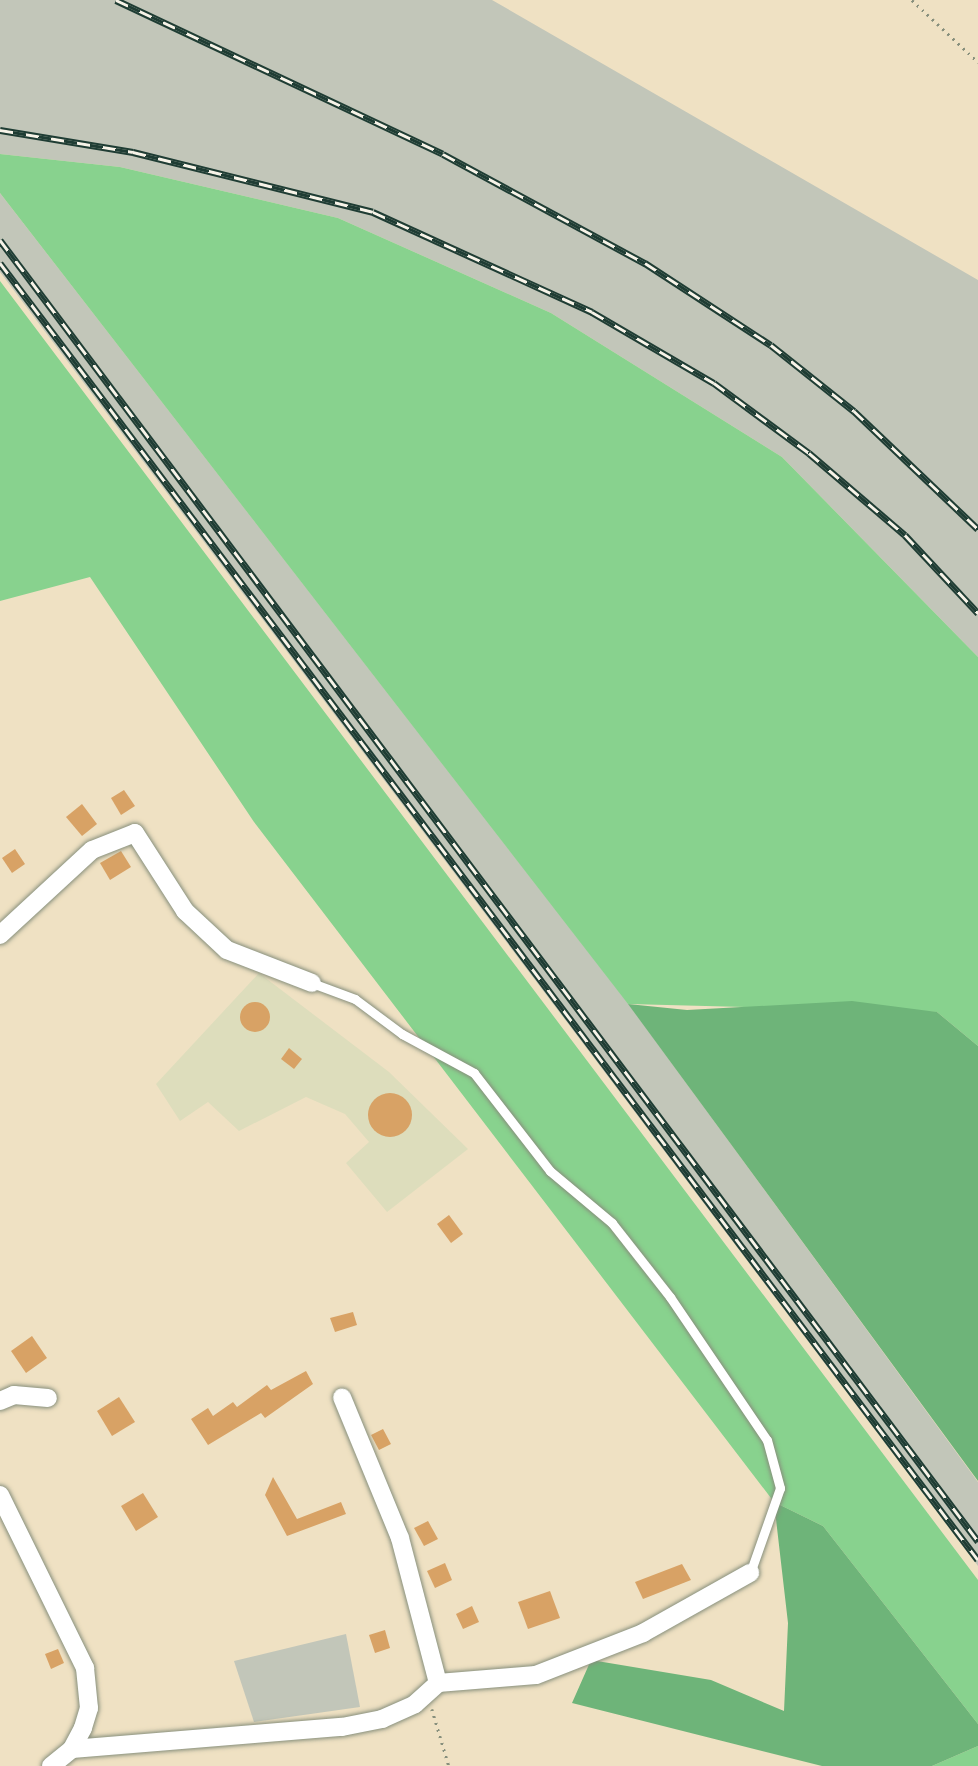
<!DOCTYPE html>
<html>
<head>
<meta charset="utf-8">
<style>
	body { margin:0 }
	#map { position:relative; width:978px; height:1766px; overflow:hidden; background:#efe1c3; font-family:"EB Garamond",serif }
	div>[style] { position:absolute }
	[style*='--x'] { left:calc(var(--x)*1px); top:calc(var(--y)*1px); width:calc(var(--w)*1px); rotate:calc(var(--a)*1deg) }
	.built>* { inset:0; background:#ddddbc }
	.industrial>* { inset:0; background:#c2c6b9 }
	.green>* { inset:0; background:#88d28e }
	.forest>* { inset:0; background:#6eb479 }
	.building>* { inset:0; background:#d8a265 }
	.round { border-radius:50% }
	.path>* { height:2.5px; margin-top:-1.25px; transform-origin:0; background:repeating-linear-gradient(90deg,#878f7c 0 2px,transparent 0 7px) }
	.roads { filter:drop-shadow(0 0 2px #878f7c) drop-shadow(0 0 2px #878f7c) }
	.lane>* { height:9px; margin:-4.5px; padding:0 4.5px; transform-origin:4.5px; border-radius:4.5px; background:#fff }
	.street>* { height:18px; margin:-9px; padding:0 9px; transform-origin:9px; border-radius:9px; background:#fff }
	.rail>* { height:7px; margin-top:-3.5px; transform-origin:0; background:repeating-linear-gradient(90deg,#f7f3e8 0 13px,#1f3d34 0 26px); box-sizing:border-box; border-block:2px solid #1f3d34 }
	span { translate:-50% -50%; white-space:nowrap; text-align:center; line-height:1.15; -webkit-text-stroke:5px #f7f3e8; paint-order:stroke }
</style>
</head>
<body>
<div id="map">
	<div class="built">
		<div style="clip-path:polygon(259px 973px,389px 1072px,468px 1149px,387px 1212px,346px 1163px,369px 1142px,345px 1114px,306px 1097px,239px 1131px,208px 1102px,180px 1121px,156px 1084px)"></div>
	</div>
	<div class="industrial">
		<div style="clip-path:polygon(0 0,492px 0,978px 280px,978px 657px,782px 457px,551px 313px,338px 218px,120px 167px,0 154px)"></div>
		<div style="clip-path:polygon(0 193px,627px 1002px,978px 1482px,978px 1566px,0 272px)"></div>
		<div style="clip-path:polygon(346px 1634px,360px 1707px,254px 1722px,234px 1661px)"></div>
	</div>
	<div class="green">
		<div style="clip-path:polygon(0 154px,120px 167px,338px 218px,551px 313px,782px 457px,978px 657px,978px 1046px,937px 1012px,628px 1004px,0 193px)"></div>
		<div style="clip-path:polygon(0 281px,978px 1580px,978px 1724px,823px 1526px,774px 1502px,254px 822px,90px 577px,0 601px)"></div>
		<div style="clip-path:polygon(978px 1746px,978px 1766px,932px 1766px)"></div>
	</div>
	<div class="forest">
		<div style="clip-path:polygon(852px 1001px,937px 1012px,978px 1046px,978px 1481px,628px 1004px,687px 1010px)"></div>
		<div style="clip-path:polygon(774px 1502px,823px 1526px,978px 1724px,978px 1746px,932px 1766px,822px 1766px,572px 1703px,591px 1660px,711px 1680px,784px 1711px,788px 1623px)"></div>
	</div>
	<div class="building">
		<div style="clip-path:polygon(124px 790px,135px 806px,121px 815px,111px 798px)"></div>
		<div style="clip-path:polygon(82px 804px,97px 824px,82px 836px,66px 817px)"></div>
		<div style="clip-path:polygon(15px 849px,25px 864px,12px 873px,2px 858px)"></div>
		<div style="clip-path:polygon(121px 851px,131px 867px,110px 880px,100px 863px)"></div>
		<div class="round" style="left:240px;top:1002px;width:30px;height:30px"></div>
		<div style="clip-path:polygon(289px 1048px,302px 1059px,294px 1069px,281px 1059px)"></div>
		<div class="round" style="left:368px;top:1093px;width:44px;height:44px"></div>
		<div style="clip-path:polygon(449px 1215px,463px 1234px,451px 1243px,437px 1224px)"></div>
		<div style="clip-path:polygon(353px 1312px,357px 1325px,335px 1332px,330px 1318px)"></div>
		<div style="clip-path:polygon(32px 1336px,47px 1358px,26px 1373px,11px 1351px)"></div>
		<div style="clip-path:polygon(306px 1371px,313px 1384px,265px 1418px,261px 1413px,208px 1445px,191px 1419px,208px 1408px,213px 1416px,233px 1402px,237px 1407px,267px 1385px,271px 1390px)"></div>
		<div style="clip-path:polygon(119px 1397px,135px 1422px,112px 1436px,97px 1411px)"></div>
		<div style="clip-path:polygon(383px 1429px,391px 1444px,379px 1450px,371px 1435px)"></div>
		<div style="clip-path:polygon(273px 1477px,297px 1519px,341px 1502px,346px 1514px,287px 1536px,265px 1495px)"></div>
		<div style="clip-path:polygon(143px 1493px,158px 1517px,136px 1531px,121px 1506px)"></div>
		<div style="clip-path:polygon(428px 1521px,438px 1539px,424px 1546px,414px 1528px)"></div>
		<div style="clip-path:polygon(445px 1563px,452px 1580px,435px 1588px,427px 1571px)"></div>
		<div style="clip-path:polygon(682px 1564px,691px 1580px,643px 1599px,635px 1582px)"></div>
		<div style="clip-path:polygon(550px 1591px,560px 1618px,528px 1629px,518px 1602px)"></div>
		<div style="clip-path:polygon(472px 1606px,479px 1622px,463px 1629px,456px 1614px)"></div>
		<div style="clip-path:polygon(385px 1630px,390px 1648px,375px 1653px,369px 1635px)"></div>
		<div style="clip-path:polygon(58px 1649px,64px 1663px,51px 1669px,45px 1654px)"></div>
	</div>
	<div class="path">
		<div style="--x:912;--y:0;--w:91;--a:43.2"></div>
		<div style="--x:432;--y:1709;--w:59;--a:73.4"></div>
	</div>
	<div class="roads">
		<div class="lane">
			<div style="--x:312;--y:983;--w:46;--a:20.4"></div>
			<div style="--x:355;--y:999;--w:59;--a:36.7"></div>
			<div style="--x:402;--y:1034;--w:82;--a:28.4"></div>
			<div style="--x:474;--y:1073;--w:124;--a:52.2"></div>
			<div style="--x:550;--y:1171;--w:81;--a:40"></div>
			<div style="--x:612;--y:1223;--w:94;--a:51.9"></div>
			<div style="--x:670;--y:1297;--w:173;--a:55.9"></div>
			<div style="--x:767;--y:1440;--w:50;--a:74.8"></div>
			<div style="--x:780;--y:1488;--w:90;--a:109.4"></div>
		</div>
		<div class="street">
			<div style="--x:0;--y:935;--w:125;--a:-42.7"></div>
			<div style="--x:92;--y:850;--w:46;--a:-21.6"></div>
			<div style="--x:135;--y:833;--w:93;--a:57.3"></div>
			<div style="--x:185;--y:911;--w:57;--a:42.9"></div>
			<div style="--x:227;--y:950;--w:91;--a:21.2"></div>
			<div style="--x:0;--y:1401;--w:15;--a:-23"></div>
			<div style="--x:14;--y:1395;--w:34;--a:5"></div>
			<div style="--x:0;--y:1495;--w:193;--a:63.8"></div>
			<div style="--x:85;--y:1668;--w:40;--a:84.3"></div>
			<div style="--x:89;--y:1708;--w:21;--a:107"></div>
			<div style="--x:83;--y:1728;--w:24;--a:118"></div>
			<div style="--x:72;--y:1749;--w:27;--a:141"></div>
			<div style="--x:438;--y:1683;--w:98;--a:-4.7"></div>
			<div style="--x:536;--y:1675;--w:115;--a:-21.4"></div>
			<div style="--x:643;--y:1633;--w:123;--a:-29.3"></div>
			<div style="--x:72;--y:1749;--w:271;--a:-4.7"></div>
			<div style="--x:342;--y:1727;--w:41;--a:-11.3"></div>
			<div style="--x:382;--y:1719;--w:36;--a:-24"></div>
			<div style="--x:415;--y:1704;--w:31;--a:-42"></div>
			<div style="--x:438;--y:1683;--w:150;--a:-104.7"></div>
			<div style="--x:400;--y:1538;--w:152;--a:-112.4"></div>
		</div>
	</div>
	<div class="rail">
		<div style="--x:116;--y:0;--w:361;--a:25.2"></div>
		<div style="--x:443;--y:154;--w:230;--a:28.4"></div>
		<div style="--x:645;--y:263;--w:150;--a:33.1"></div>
		<div style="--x:771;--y:345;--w:106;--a:38.5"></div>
		<div style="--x:854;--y:411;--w:171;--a:43.6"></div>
		<div style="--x:0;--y:130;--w:135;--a:9.4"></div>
		<div style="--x:133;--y:152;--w:247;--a:14"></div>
		<div style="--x:373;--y:212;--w:241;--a:24.5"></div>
		<div style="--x:592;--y:312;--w:141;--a:30.2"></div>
		<div style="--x:714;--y:383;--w:118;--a:36.4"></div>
		<div style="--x:809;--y:453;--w:126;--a:40.5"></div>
		<div style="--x:905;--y:535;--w:107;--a:46.9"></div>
		<div style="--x:0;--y:240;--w:1628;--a:53.07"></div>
		<div style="--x:0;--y:263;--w:1624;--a:52.98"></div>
	</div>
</div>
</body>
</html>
